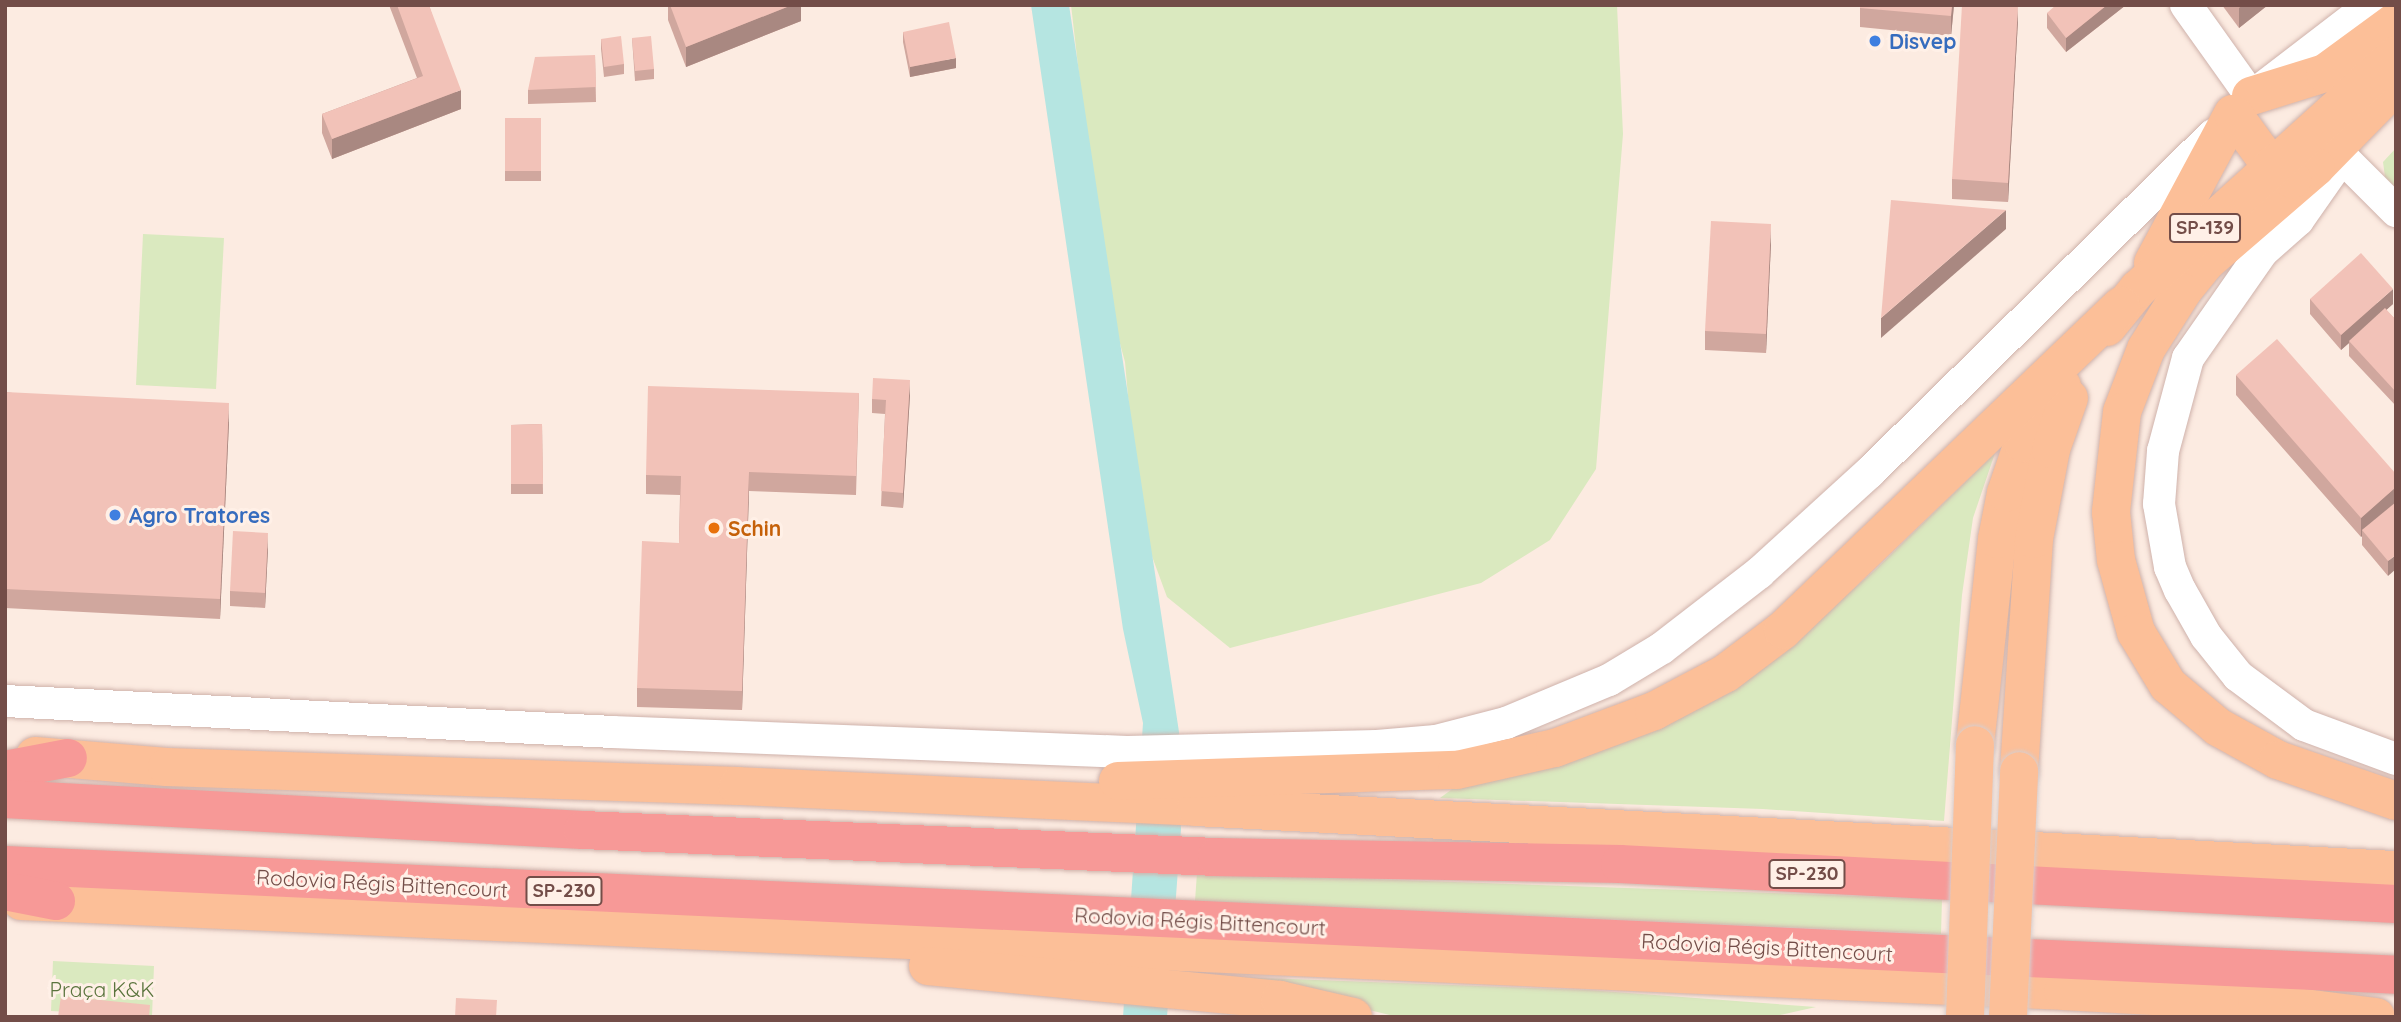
<!DOCTYPE html>
<html>
<head>
<meta charset="utf-8">
<style>
	body { margin:0 }
	#map { position:relative; width:2401px; height:1022px; overflow:hidden; background:#fcebe1; font-family:Quicksand,sans-serif }
	div>[style] { position:absolute }
	[style*='--x'] { left:calc(var(--x)*1px); top:calc(var(--y)*1px); width:calc(var(--w)*1px); rotate:calc(var(--a)*1deg) }
	.green>* { inset:0; background:#dae9bf }
	.water>* { inset:0; background:#b5e5e1 }
	.roads { filter:drop-shadow(0 0 2px #cfb2ab) drop-shadow(0 0 2px #cfb2ab) }
	.minor>* { height:32px; margin:-16px; padding:0 16px; transform-origin:16px; border-radius:16px; background:#fff }
	.major>* { height:38px; margin:-19px; padding:0 19px; transform-origin:19px; border-radius:19px; background:#fcbf98 }
	.highway>* { height:38px; margin:-19px; padding:0 19px; transform-origin:19px; border-radius:19px; background:#f79997 }
	.bridges { filter:drop-shadow(0 0 2px #d8cdcc) drop-shadow(0 0 2px #d8cdcc) }
	.major-bridge>* { height:38px; margin:-19px; padding:0 19px; transform-origin:19px; border-radius:19px; background:#fcbf98 }
	.wall>* { inset:0; background:#d0a79e }
	.shaded-wall>* { inset:0; background:#a98881 }
	.building>* { inset:0; background:#f2c2b8 }
	.dots>* { width:19px; height:19px; translate:-50% -50%; box-sizing:border-box; border:4px solid #fff0e7; border-radius:50% }
	span { translate:-50% -50%; white-space:nowrap; text-align:center; line-height:1.15; -webkit-text-stroke:6px #fff0e7; paint-order:stroke }
	.shield-label span { padding:2px 5px; background:#fff0e7; border:2px solid; border-radius:5px; -webkit-text-stroke-width:0 }
	.shield-label { font-size:19px; color:#734d48; font-weight:700 }
	.shop-label { font-size:21px; color:#366cbe; font-weight:700 }
	.left { translate:0 -50%; text-align:left }
	.food-label { font-size:21px; color:#c56008; font-weight:700 }
	.street-label { font-size:21px; color:#734d48 }
	.park-label { font-size:21px; color:#5a743d }
	.frame { position:absolute; inset:0; border:7px solid #734d48; pointer-events:none }
</style>
</head>
<body>
<div id="map">
	<div class="green">
		<div style="clip-path:polygon(1071px 5px,1617px 5px,1623px 134px,1596px 469px,1550px 540px,1481px 583px,1230px 648px,1167px 597px,1139px 521px,1125px 362px,1103px 281px)"></div>
		<div style="clip-path:polygon(2396px 148px,2396px 188px,2385px 177px,2383px 162px)"></div>
		<div style="clip-path:polygon(143px 234px,224px 238px,216px 389px,136px 385px)"></div>
		<div style="clip-path:polygon(1995px 453px,1973px 518px,1962px 595px,1944px 821px,1763px 809px,1440px 798px,1459px 784px,1808px 628px,1874px 571px)"></div>
		<div style="clip-path:polygon(1197px 873px,1942px 899px,1941px 934px,1195px 901px)"></div>
		<div style="clip-path:polygon(53px 961px,154px 966px,152px 1016px,51px 1011px)"></div>
		<div style="clip-path:polygon(1233px 977px,1588px 990px,1816px 1007px,1771px 1017px,1398px 1017px)"></div>
	</div>
	<div class="water">
		<div style="clip-path:polygon(1031px 5px,1069px 5px,1179px 732px,1181px 829px,1167px 1017px,1123px 1017px,1143px 723px,1123px 629px)"></div>
	</div>
	<div class="roads">
		<div class="minor">
			<div style="--x:2186;--y:5;--w:112;--a:54.5"></div>
			<div style="--x:2264;--y:87;--w:135;--a:-37.5"></div>
			<div style="--x:2334;--y:149;--w:88;--a:45"></div>
			<div style="--x:2342;--y:157;--w:77;--a:124.9"></div>
			<div style="--x:2298;--y:220;--w:48;--a:138.4"></div>
			<div style="--x:2262;--y:252;--w:129;--a:124.9"></div>
			<div style="--x:2188;--y:358;--w:96;--a:105"></div>
			<div style="--x:2163;--y:451;--w:53;--a:94.3"></div>
			<div style="--x:2159;--y:504;--w:64;--a:80.1"></div>
			<div style="--x:2170;--y:567;--w:25;--a:67"></div>
			<div style="--x:2180;--y:590;--w:53;--a:60.5"></div>
			<div style="--x:2206;--y:636;--w:51;--a:51.3"></div>
			<div style="--x:2238;--y:676;--w:82;--a:36.6"></div>
			<div style="--x:2304;--y:725;--w:98;--a:20.3"></div>
			<div style="--x:5;--y:701;--w:608;--a:2.92"></div>
			<div style="--x:612;--y:732;--w:515;--a:2.22"></div>
			<div style="--x:1127;--y:752;--w:250;--a:-1.4"></div>
			<div style="--x:1377;--y:746;--w:59;--a:-4.8"></div>
			<div style="--x:1436;--y:741;--w:72;--a:-14.4"></div>
			<div style="--x:1506;--y:723;--w:112;--a:-22.7"></div>
			<div style="--x:1609;--y:680;--w:62;--a:-31.1"></div>
			<div style="--x:1662;--y:648;--w:123;--a:-37.7"></div>
			<div style="--x:1759;--y:573;--w:149;--a:-42.3"></div>
			<div style="--x:1869;--y:473;--w:482;--a:-44.5"></div>
		</div>
		<div class="major">
			<div style="--x:2396;--y:85;--w:115;--a:134.3"></div>
			<div style="--x:2316;--y:167;--w:145;--a:139.2"></div>
			<div style="--x:2206;--y:262;--w:38;--a:129"></div>
			<div style="--x:2182;--y:292;--w:67;--a:122.3"></div>
			<div style="--x:2146;--y:349;--w:67;--a:110.9"></div>
			<div style="--x:2122;--y:412;--w:101;--a:96.3"></div>
			<div style="--x:2111;--y:512;--w:48;--a:84.1"></div>
			<div style="--x:2116;--y:560;--w:75;--a:74.5"></div>
			<div style="--x:2136;--y:632;--w:62;--a:58.9"></div>
			<div style="--x:2168;--y:685;--w:65;--a:40"></div>
			<div style="--x:2218;--y:727;--w:68;--a:28.8"></div>
			<div style="--x:2278;--y:760;--w:125;--a:19.2"></div>
			<div style="--x:2251;--y:96;--w:77;--a:-17.3"></div>
			<div style="--x:2325;--y:73;--w:88;--a:-36.2"></div>
			<div style="--x:2153;--y:263;--w:169;--a:-61.8"></div>
			<div style="--x:2233;--y:114;--w:64;--a:53.8"></div>
			<div style="--x:2271;--y:166;--w:25;--a:32"></div>
			<div style="--x:2107;--y:327;--w:49;--a:-50.8"></div>
			<div style="--x:2138;--y:289;--w:348;--a:-42.2"></div>
			<div style="--x:1975;--y:745;--w:207;--a:-83.9"></div>
			<div style="--x:1997;--y:539;--w:47;--a:-78.9"></div>
			<div style="--x:2006;--y:493;--w:53;--a:-71.2"></div>
			<div style="--x:2023;--y:443;--w:69;--a:-55.6"></div>
			<div style="--x:35;--y:756;--w:132;--a:4.8"></div>
			<div style="--x:167;--y:767;--w:571;--a:1.91"></div>
			<div style="--x:738;--y:786;--w:458;--a:2.6"></div>
			<div style="--x:1196;--y:807;--w:1202;--a:3.01"></div>
			<div style="--x:2019;--y:771;--w:232;--a:-86.3"></div>
			<div style="--x:2034;--y:539;--w:92;--a:-79.3"></div>
			<div style="--x:2051;--y:449;--w:54;--a:-70.6"></div>
			<div style="--x:1118;--y:781;--w:339;--a:-1.9"></div>
			<div style="--x:1457;--y:770;--w:100;--a:-12.7"></div>
			<div style="--x:1555;--y:748;--w:106;--a:-20.5"></div>
			<div style="--x:1654;--y:711;--w:81;--a:-27.8"></div>
			<div style="--x:1726;--y:673;--w:71;--a:-37"></div>
			<div style="--x:1783;--y:630;--w:468;--a:-43.8"></div>
			<div style="--x:21;--y:901;--w:2044;--a:2.52"></div>
			<div style="--x:2063;--y:991;--w:194;--a:3.2"></div>
			<div style="--x:2257;--y:1002;--w:120;--a:7.2"></div>
			<div style="--x:928;--y:966;--w:354;--a:5.5"></div>
			<div style="--x:1280;--y:1000;--w:75;--a:13.1"></div>
		</div>
		<div class="highway">
			<div style="--x:5;--y:770;--w:64;--a:-10.8"></div>
			<div style="--x:5;--y:799;--w:579;--a:3.07"></div>
			<div style="--x:583;--y:830;--w:635;--a:2.44"></div>
			<div style="--x:1217;--y:857;--w:403;--a:1"></div>
			<div style="--x:1620;--y:864;--w:777;--a:2.95"></div>
			<div style="--x:5;--y:865;--w:2394;--a:2.63"></div>
			<div style="--x:5;--y:891;--w:52;--a:11.1"></div>
		</div>
	</div>
	<div class="bridges">
		<div class="major-bridge">
			<div style="--x:1965;--y:1017;--w:272;--a:-87.9"></div>
			<div style="--x:2008;--y:1017;--w:246;--a:-87.4"></div>
		</div>
	</div>
	<div class="wall">
		<div style="clip-path:polygon(389px 5px,429px 5px,461px 109px,332px 159px,322px 133px,322px 114px,417px 78px)"></div>
		<div style="clip-path:polygon(668px 5px,801px 5px,801px 21px,686px 67px,668px 20px)"></div>
		<div style="clip-path:polygon(1860px 5px,1954px 5px,1951px 36px,1860px 27px)"></div>
		<div style="clip-path:polygon(2126px 5px,2066px 52px,2047px 28px,2047px 13px)"></div>
		<div style="clip-path:polygon(2222px 5px,2268px 5px,2239px 28px)"></div>
		<div style="clip-path:polygon(2018px 20px,2008px 202px,1952px 199px,1952px 179px)"></div>
		<div style="clip-path:polygon(903px 32px,956px 68px,910px 77px,903px 42px)"></div>
		<div style="clip-path:polygon(632px 38px,654px 69px,654px 79px,635px 81px)"></div>
		<div style="clip-path:polygon(601px 39px,624px 64px,624px 74px,604px 77px,601px 49px)"></div>
		<div style="clip-path:polygon(595px 55px,596px 102px,528px 104px,528px 90px)"></div>
		<div style="clip-path:polygon(505px 118px,541px 118px,541px 181px,505px 181px)"></div>
		<div style="clip-path:polygon(1771px 243px,1766px 353px,1705px 350px,1705px 331px)"></div>
		<div style="clip-path:polygon(2310px 299px,2393px 304px,2386px 310px,2396px 320px,2396px 406px,2349px 356px,2349px 343px,2341px 350px,2310px 314px)"></div>
		<div style="clip-path:polygon(2236px 375px,2396px 474px,2388px 576px,2362px 545px,2362px 536px,2361px 537px,2236px 395px)"></div>
		<div style="clip-path:polygon(5px 392px,229px 422px,220px 619px,5px 608px)"></div>
		<div style="clip-path:polygon(859px 393px,856px 495px,749px 491px,742px 710px,637px 707px,637px 688px,679px 543px,680px 495px,646px 494px,646px 475px)"></div>
		<div style="clip-path:polygon(910px 395px,903px 508px,881px 506px,885px 414px,872px 413px,872px 399px)"></div>
		<div style="clip-path:polygon(542px 424px,543px 494px,511px 494px,511px 425px)"></div>
		<div style="clip-path:polygon(268px 548px,265px 608px,230px 606px,230px 591px)"></div>
	</div>
	<div class="shaded-wall">
		<div style="clip-path:polygon(792px 5px,801px 5px,801px 21px,686px 67px,686px 47px)"></div>
		<div style="clip-path:polygon(1952px 5px,1954px 5px,1951px 36px,1951px 16px)"></div>
		<div style="clip-path:polygon(2018px 5px,2018px 20px,2008px 202px,2008px 183px)"></div>
		<div style="clip-path:polygon(2107px 5px,2126px 5px,2066px 52px,2066px 38px)"></div>
		<div style="clip-path:polygon(2243px 5px,2268px 5px,2239px 28px,2239px 8px)"></div>
		<div style="clip-path:polygon(956px 58px,956px 68px,910px 77px,910px 67px)"></div>
		<div style="clip-path:polygon(461px 90px,461px 109px,332px 159px,332px 139px)"></div>
		<div style="clip-path:polygon(2006px 210px,2006px 229px,1881px 338px,1881px 318px)"></div>
		<div style="clip-path:polygon(1771px 224px,1771px 243px,1766px 353px,1766px 334px)"></div>
		<div style="clip-path:polygon(2393px 289px,2393px 304px,2350px 342px,2349px 341px,2349px 343px,2341px 350px,2341px 335px)"></div>
		<div style="clip-path:polygon(910px 380px,910px 395px,903px 508px,903px 493px)"></div>
		<div style="clip-path:polygon(229px 403px,229px 422px,220px 619px,220px 599px)"></div>
		<div style="clip-path:polygon(749px 472px,749px 491px,742px 710px,742px 691px)"></div>
		<div style="clip-path:polygon(2396px 487px,2396px 506px,2362px 530px,2362px 536px,2361px 537px,2361px 518px)"></div>
		<div style="clip-path:polygon(268px 533px,268px 548px,265px 608px,265px 593px)"></div>
		<div style="clip-path:polygon(2396px 555px,2396px 569px,2388px 576px,2388px 561px)"></div>
	</div>
	<div class="building">
		<div style="clip-path:polygon(397px 5px,429px 5px,461px 90px,332px 139px,322px 114px,423px 76px)"></div>
		<div style="clip-path:polygon(670px 5px,792px 5px,686px 47px)"></div>
		<div style="clip-path:polygon(1860px 5px,1952px 5px,1951px 16px,1860px 8px)"></div>
		<div style="clip-path:polygon(1962px 5px,2018px 5px,2008px 183px,1952px 179px)"></div>
		<div style="clip-path:polygon(2056px 5px,2107px 5px,2066px 38px,2047px 13px)"></div>
		<div style="clip-path:polygon(949px 22px,956px 58px,910px 67px,903px 32px)"></div>
		<div style="clip-path:polygon(621px 36px,624px 64px,604px 67px,601px 39px)"></div>
		<div style="clip-path:polygon(651px 36px,654px 69px,635px 71px,632px 38px)"></div>
		<div style="clip-path:polygon(595px 55px,596px 87px,528px 90px,535px 57px)"></div>
		<div style="clip-path:polygon(505px 118px,541px 118px,541px 171px,505px 171px)"></div>
		<div style="clip-path:polygon(1891px 200px,2006px 210px,1881px 318px)"></div>
		<div style="clip-path:polygon(1711px 221px,1771px 224px,1766px 334px,1705px 331px)"></div>
		<div style="clip-path:polygon(2361px 253px,2393px 289px,2341px 335px,2310px 299px)"></div>
		<div style="clip-path:polygon(2385px 308px,2396px 320px,2396px 392px,2349px 341px)"></div>
		<div style="clip-path:polygon(2277px 339px,2396px 474px,2396px 487px,2361px 518px,2236px 375px)"></div>
		<div style="clip-path:polygon(873px 378px,910px 380px,903px 493px,881px 491px,886px 400px,872px 399px)"></div>
		<div style="clip-path:polygon(648px 386px,859px 393px,856px 476px,749px 472px,742px 691px,637px 688px,642px 541px,679px 543px,681px 476px,646px 475px)"></div>
		<div style="clip-path:polygon(5px 392px,229px 403px,220px 599px,5px 589px)"></div>
		<div style="clip-path:polygon(542px 424px,543px 484px,511px 484px,511px 425px)"></div>
		<div style="clip-path:polygon(2396px 502px,2396px 555px,2388px 561px,2362px 530px)"></div>
		<div style="clip-path:polygon(233px 531px,268px 533px,265px 593px,230px 591px)"></div>
		<div style="clip-path:polygon(61px 996px,150px 1005px,149px 1017px,58px 1017px)"></div>
		<div style="clip-path:polygon(456px 998px,497px 1000px,496px 1017px,455px 1017px)"></div>
	</div>
	<div class="dots">
		<div style="left:1875px;top:41px;background:#3f7fe0"></div>
		<div style="left:115px;top:515px;background:#3f7fe0"></div>
		<div style="left:714px;top:528px;background:#e8710a"></div>
	</div>
	<div class="shield-label">
		<span style="left:2205px;top:228px">SP-139</span>
		<span style="left:1807px;top:874px">SP-230</span>
		<span style="left:564px;top:891px">SP-230</span>
	</div>
	<div class="shop-label">
		<span class="left" style="left:1889px;top:41px">Disvep</span>
		<span class="left" style="left:129px;top:515px">Agro Tratores</span>
	</div>
	<div class="food-label">
		<span class="left" style="left:728px;top:528px">Schin</span>
	</div>
	<div class="street-label">
		<span style="left:382px;top:883px;rotate:3deg">Rodovia Régis Bittencourt</span>
		<span style="left:1200px;top:921px;rotate:3deg">Rodovia Régis Bittencourt</span>
		<span style="left:1767px;top:947px;rotate:3deg">Rodovia Régis Bittencourt</span>
	</div>
	<div class="park-label">
		<span style="left:102px;top:989px">Praça K&amp;K</span>
	</div>
	<div class="frame"></div>
</div>
</body>
</html>
